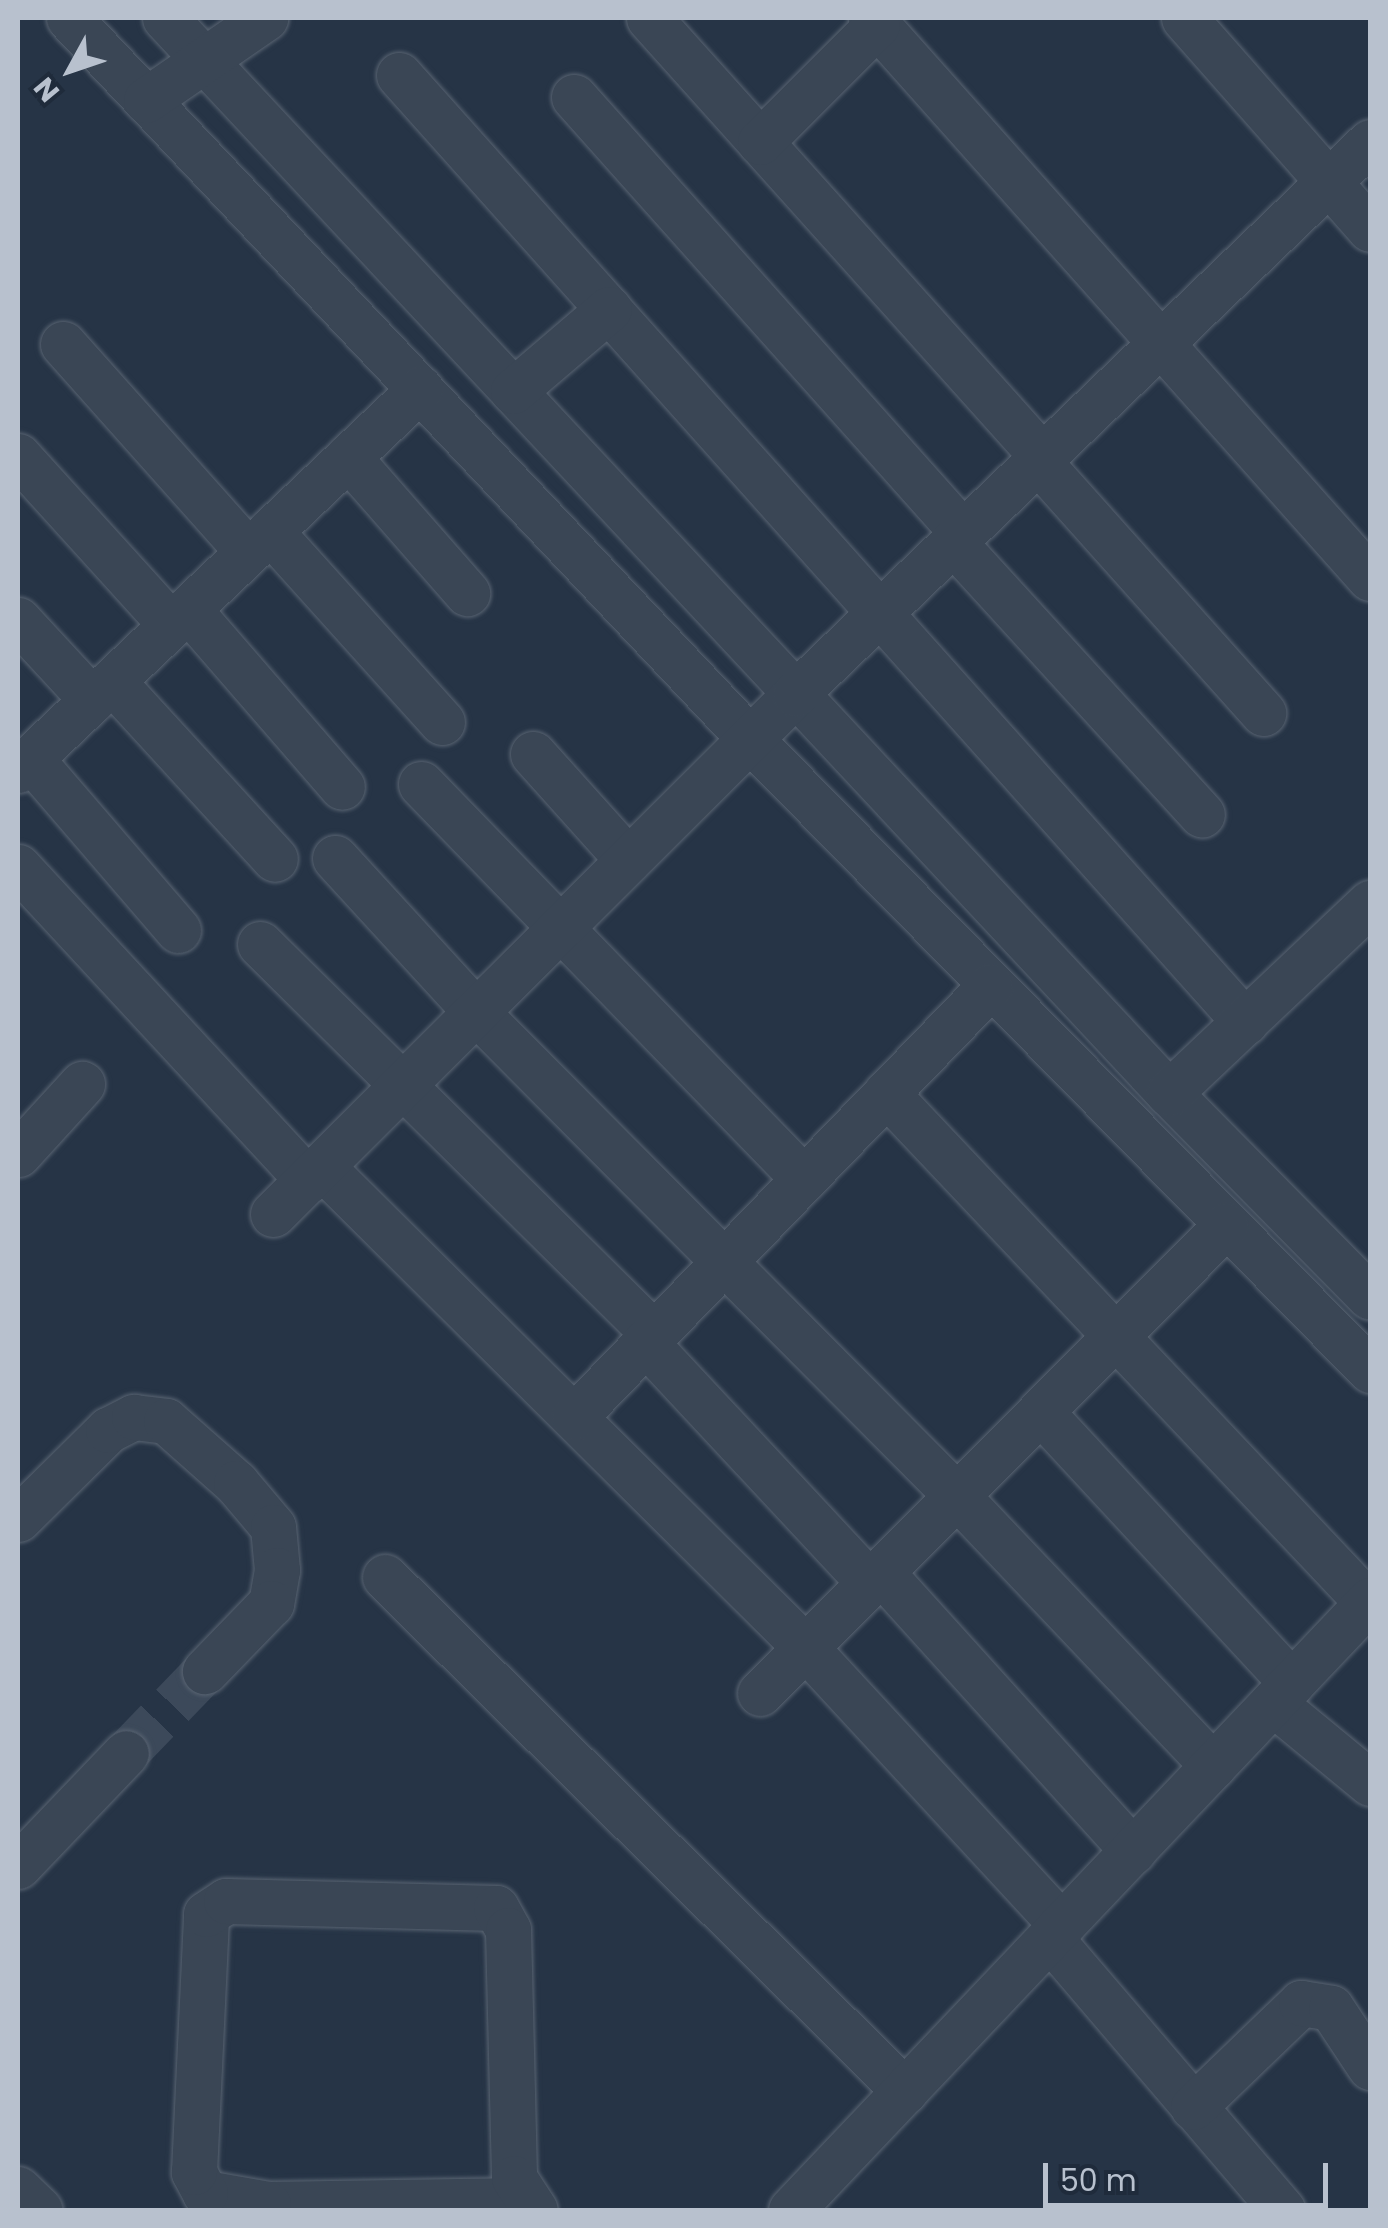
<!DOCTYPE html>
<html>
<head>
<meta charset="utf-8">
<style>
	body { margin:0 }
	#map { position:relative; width:1388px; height:2228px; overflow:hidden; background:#263446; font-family:Poppins,sans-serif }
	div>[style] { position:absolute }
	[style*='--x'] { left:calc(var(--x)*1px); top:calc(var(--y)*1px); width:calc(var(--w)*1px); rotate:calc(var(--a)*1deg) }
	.minor-tunnel>* { height:45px; margin-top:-22.5px; transform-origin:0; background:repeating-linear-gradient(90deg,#3c495a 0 45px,transparent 0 67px) }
	.roads { filter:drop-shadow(0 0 2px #596472) drop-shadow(0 0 2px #596472) }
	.minor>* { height:45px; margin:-22.5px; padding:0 22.5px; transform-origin:22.5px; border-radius:22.5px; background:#3a4655 }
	span { translate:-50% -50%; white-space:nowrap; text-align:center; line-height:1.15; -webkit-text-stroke:10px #1f2b3b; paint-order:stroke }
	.frame { position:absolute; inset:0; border:20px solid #b8c1ce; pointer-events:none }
	.north { position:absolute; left:20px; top:20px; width:100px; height:100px; -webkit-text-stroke:8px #1f2b3b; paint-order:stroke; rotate:230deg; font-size:28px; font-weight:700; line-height:40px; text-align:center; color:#b8c1ce }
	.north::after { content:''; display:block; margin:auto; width:35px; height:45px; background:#b8c1ce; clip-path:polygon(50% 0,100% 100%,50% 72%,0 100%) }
	.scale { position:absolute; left:1043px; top:2163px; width:285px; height:45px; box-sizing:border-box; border:5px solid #b8c1ce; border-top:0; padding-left:12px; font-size:30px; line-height:35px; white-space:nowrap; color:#b8c1ce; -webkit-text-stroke:8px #1f2b3b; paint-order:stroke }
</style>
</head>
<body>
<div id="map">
	<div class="minor-tunnel">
		<div style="--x:126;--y:1753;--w:114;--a:-46.1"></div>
	</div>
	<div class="roads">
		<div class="minor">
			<div style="--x:69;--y:18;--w:992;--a:46.63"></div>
			<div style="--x:750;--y:739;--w:885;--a:45.5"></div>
			<div style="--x:165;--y:18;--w:1471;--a:46.96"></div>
			<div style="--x:1169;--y:1093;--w:286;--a:45.4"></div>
			<div style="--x:649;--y:18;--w:588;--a:48.1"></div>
			<div style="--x:871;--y:18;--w:750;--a:48.3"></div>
			<div style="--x:1184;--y:18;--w:281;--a:48.6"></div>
			<div style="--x:399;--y:75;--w:1270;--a:48.22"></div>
			<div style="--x:574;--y:97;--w:584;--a:48.26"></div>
			<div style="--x:146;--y:100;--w:145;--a:-34.6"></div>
			<div style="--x:760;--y:142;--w:165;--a:-45"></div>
			<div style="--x:63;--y:344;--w:278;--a:48.3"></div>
			<div style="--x:513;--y:391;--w:126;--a:-40.5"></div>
			<div style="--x:18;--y:456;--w:228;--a:47.8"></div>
			<div style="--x:348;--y:457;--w:181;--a:48.8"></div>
			<div style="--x:1038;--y:461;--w:338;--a:48.2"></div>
			<div style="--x:270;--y:531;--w:257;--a:48"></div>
			<div style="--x:953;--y:542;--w:369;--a:47.6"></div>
			<div style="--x:188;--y:609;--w:235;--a:49.1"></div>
			<div style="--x:18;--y:620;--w:109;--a:47.2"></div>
			<div style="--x:112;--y:681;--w:241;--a:47.5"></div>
			<div style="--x:533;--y:754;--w:142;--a:48.1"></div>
			<div style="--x:30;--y:758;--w:227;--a:49.3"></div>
			<div style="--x:18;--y:770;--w:554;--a:-43.46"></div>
			<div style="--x:421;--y:784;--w:550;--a:45.88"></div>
			<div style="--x:335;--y:858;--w:209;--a:47.5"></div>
			<div style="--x:476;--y:1012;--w:682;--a:45.18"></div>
			<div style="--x:957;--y:1496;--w:372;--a:46.5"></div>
			<div style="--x:18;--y:867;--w:427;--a:47.2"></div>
			<div style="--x:260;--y:944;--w:553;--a:44.71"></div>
			<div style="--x:886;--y:1093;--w:702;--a:46.62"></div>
			<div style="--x:1169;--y:1093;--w:277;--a:-43.4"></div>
			<div style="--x:18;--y:1154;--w:95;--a:-47.6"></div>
			<div style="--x:321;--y:1166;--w:684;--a:44.82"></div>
			<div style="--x:806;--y:1648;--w:377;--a:47.3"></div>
			<div style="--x:273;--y:1214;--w:737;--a:-44.89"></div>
			<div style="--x:795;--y:694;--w:797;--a:-43.83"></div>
			<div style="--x:645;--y:1342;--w:330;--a:47"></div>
			<div style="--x:1041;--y:1412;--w:369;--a:47.2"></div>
			<div style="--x:574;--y:1417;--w:599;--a:-46.01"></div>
			<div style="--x:18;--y:1519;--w:127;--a:-44.7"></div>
			<div style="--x:108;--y:1430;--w:29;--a:-27"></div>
			<div style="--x:134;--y:1417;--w:32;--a:7"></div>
			<div style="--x:166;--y:1421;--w:94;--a:41.5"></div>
			<div style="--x:236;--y:1483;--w:57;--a:49.9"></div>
			<div style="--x:273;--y:1527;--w:43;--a:84.7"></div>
			<div style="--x:277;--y:1570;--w:34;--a:100"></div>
			<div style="--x:271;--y:1603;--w:95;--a:134.1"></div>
			<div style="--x:881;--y:1572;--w:376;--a:47.9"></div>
			<div style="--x:385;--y:1577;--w:731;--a:44.67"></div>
			<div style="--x:760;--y:1693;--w:660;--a:-45.12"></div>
			<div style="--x:1273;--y:1703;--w:126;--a:39.5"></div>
			<div style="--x:18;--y:1866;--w:156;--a:-46.3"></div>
			<div style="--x:1050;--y:1938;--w:358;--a:49.5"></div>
			<div style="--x:1193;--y:2107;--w:150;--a:-43.9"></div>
			<div style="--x:1301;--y:2003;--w:30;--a:9"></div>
			<div style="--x:1331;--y:2008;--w:71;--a:56.5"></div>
			<div style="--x:18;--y:2189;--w:30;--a:44"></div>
			<div style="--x:525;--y:2200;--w:257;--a:179.1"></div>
			<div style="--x:268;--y:2204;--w:64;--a:-170.1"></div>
			<div style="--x:205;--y:2193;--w:24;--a:-118"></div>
			<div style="--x:194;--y:2172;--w:258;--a:-87.3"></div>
			<div style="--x:206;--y:1914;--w:24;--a:-33"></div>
			<div style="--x:226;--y:1901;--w:270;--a:1.5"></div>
			<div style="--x:496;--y:1908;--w:25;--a:61"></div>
			<div style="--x:508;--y:1930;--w:248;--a:88.6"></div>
			<div style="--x:514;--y:2178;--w:38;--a:57"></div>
			<div style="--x:791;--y:2210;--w:841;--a:-46.49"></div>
		</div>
	</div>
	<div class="frame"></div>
	<div class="north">N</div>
	<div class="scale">50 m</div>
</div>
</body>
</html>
